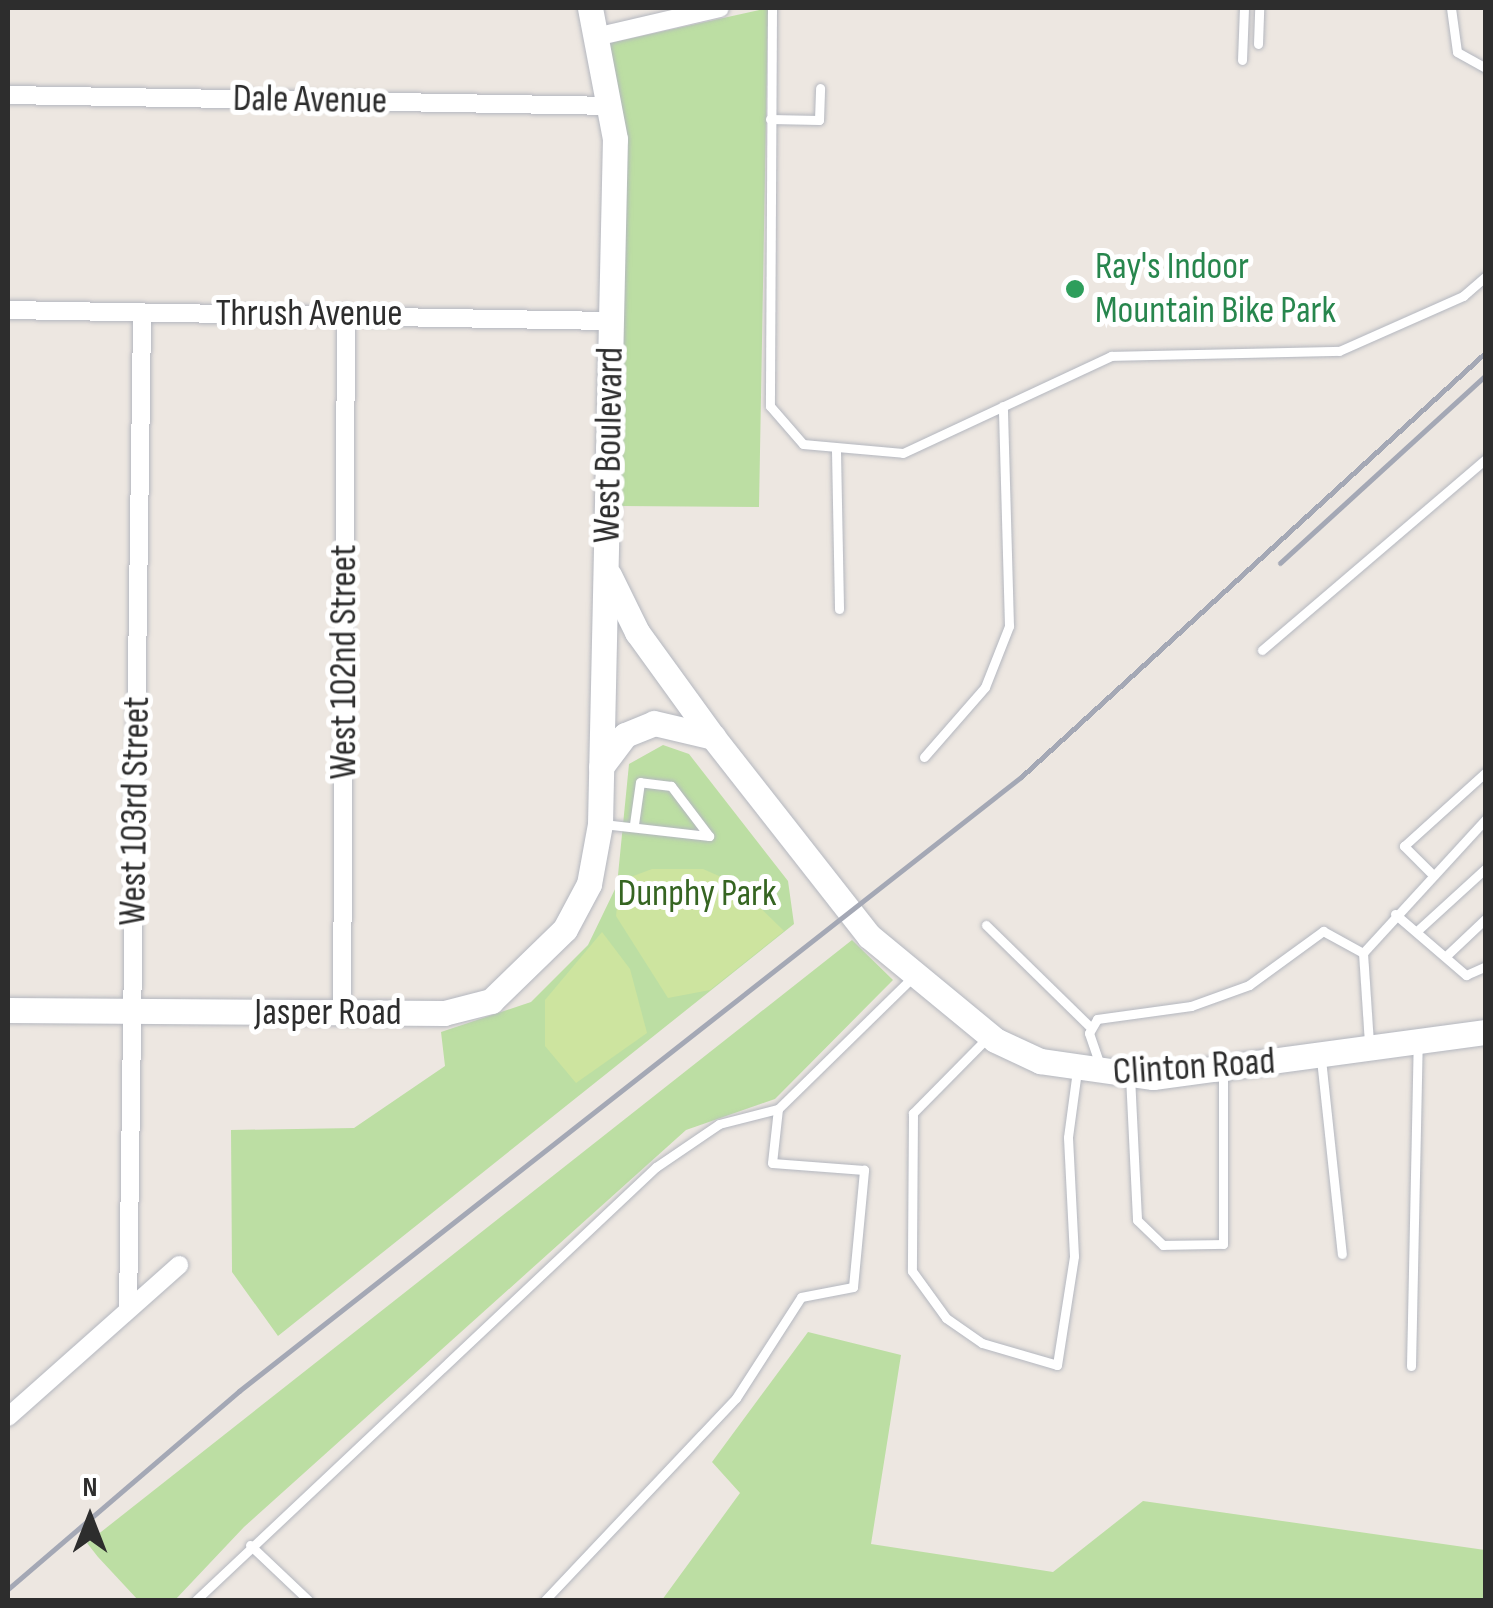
<!DOCTYPE html>
<html>
<head>
<meta charset="utf-8">
<style>
	body { margin:0 }
	#map { position:relative; width:1493px; height:1608px; overflow:hidden; background:#ede7e1; font-family:"Sofia Sans Condensed",sans-serif }
	div>[style] { position:absolute }
	[style*='--x'] { left:calc(var(--x)*1px); top:calc(var(--y)*1px); width:calc(var(--w)*1px); rotate:calc(var(--a)*1deg) }
	.green>* { inset:0; background:#bcdea3 }
	.pitch>* { inset:0; background:#cde49f }
	.roads { filter:drop-shadow(0 0 2px #b4b7bf) drop-shadow(0 0 2px #b4b7bf) }
	.lane>* { height:9px; margin:-4.5px; padding:0 4.5px; transform-origin:4.5px; border-radius:4.5px; background:#fff }
	.street>* { height:18px; margin:-9px; padding:0 9px; transform-origin:9px; border-radius:9px; background:#fff }
	.secondary>* { height:25px; margin:-12.5px; padding:0 12.5px; transform-origin:12.5px; border-radius:12.5px; background:#fff }
	.rail>* { height:5px; margin:-2.5px; padding:0 2.5px; transform-origin:2.5px; border-radius:2.5px; background:#a4a8b5 }
	.dots>* { width:28px; height:28px; translate:-50% -50%; box-sizing:border-box; border:5px solid #fff; border-radius:50% }
	span { translate:-50% -50%; white-space:nowrap; text-align:center; line-height:1.15; -webkit-text-stroke:10px #fff; paint-order:stroke }
	.street-label { font-size:38px; color:#2d2d2d }
	.leisure-label { font-size:38px; color:#27864d }
	.left { translate:0 -50%; text-align:left }
	.park-label { font-size:38px; color:#366522 }
	.frame { position:absolute; inset:0; border:10px solid #2d2d2d; pointer-events:none }
	.north { position:absolute; left:40px; top:1468px; width:100px; height:100px; -webkit-text-stroke:8px #fff; paint-order:stroke; rotate:0deg; font-size:28px; font-weight:700; line-height:40px; text-align:center; color:#2d2d2d }
	.north::after { content:''; display:block; margin:auto; width:35px; height:45px; background:#2d2d2d; clip-path:polygon(50% 0,100% 100%,50% 72%,0 100%) }
</style>
</head>
<body>
<div id="map">
	<div class="green">
		<div style="clip-path:polygon(768px 8px,759px 507px,619px 506px,620px 117px,610px 43px)"></div>
		<div style="clip-path:polygon(663px 745px,689px 754px,788px 881px,794px 924px,278px 1336px,232px 1272px,231px 1130px,354px 1128px,445px 1066px,441px 1032px,531px 1002px,588px 945px,617px 885px,629px 764px)"></div>
		<div style="clip-path:polygon(852px 940px,893px 980px,775px 1099px,686px 1130px,244px 1527px,175px 1600px,138px 1600px,98px 1557px,87px 1543px)"></div>
		<div style="clip-path:polygon(808px 1332px,901px 1355px,871px 1544px,1053px 1572px,1143px 1501px,1485px 1550px,1485px 1600px,662px 1600px,740px 1493px,712px 1462px)"></div>
	</div>
	<div class="pitch">
		<div style="clip-path:polygon(652px 869px,703px 869px,735px 883px,784px 931px,710px 990px,668px 998px,616px 916px,620px 881px)"></div>
		<div style="clip-path:polygon(602px 932px,630px 969px,647px 1033px,576px 1083px,545px 1046px,545px 1000px)"></div>
	</div>
	<div class="roads">
		<div class="lane">
			<div style="--x:772;--y:8;--w:398;--a:90.3"></div>
			<div style="--x:770;--y:406;--w:50;--a:49"></div>
			<div style="--x:803;--y:444;--w:100;--a:5.1"></div>
			<div style="--x:903;--y:453;--w:230;--a:-25"></div>
			<div style="--x:1111;--y:356;--w:228;--a:-1.3"></div>
			<div style="--x:1339;--y:351;--w:136;--a:-23.9"></div>
			<div style="--x:1463;--y:296;--w:30;--a:-41"></div>
			<div style="--x:1451;--y:8;--w:44;--a:82.2"></div>
			<div style="--x:1457;--y:52;--w:33;--a:29"></div>
			<div style="--x:1258;--y:44;--w:36;--a:-88"></div>
			<div style="--x:1242;--y:60;--w:52;--a:-87.8"></div>
			<div style="--x:770;--y:119;--w:49;--a:1.2"></div>
			<div style="--x:819;--y:120;--w:32;--a:-88"></div>
			<div style="--x:836;--y:451;--w:158;--a:88.9"></div>
			<div style="--x:1262;--y:650;--w:294;--a:-40.5"></div>
			<div style="--x:924;--y:757;--w:93;--a:-48.9"></div>
			<div style="--x:985;--y:687;--w:66;--a:-68.5"></div>
			<div style="--x:1009;--y:626;--w:220;--a:-91.6"></div>
			<div style="--x:603;--y:824;--w:107;--a:6.5"></div>
			<div style="--x:709;--y:836;--w:63;--a:-127.2"></div>
			<div style="--x:671;--y:786;--w:31;--a:-173"></div>
			<div style="--x:640;--y:782;--w:42;--a:98.1"></div>
			<div style="--x:1430;--y:872;--w:37;--a:-135"></div>
			<div style="--x:1404;--y:846;--w:110;--a:-42.1"></div>
			<div style="--x:1395;--y:914;--w:94;--a:40.7"></div>
			<div style="--x:1466;--y:975;--w:22;--a:-24"></div>
			<div style="--x:986;--y:925;--w:146;--a:44.4"></div>
			<div style="--x:1418;--y:930;--w:92;--a:-42.4"></div>
			<div style="--x:1446;--y:956;--w:55;--a:-43.5"></div>
			<div style="--x:988;--y:1037;--w:107;--a:134.6"></div>
			<div style="--x:913;--y:1113;--w:158;--a:90.4"></div>
			<div style="--x:912;--y:1271;--w:58;--a:54.1"></div>
			<div style="--x:946;--y:1318;--w:44;--a:34.8"></div>
			<div style="--x:982;--y:1343;--w:78;--a:16.3"></div>
			<div style="--x:1057;--y:1365;--w:110;--a:-81.1"></div>
			<div style="--x:1074;--y:1256;--w:119;--a:-92.9"></div>
			<div style="--x:1068;--y:1137;--w:68;--a:-82.3"></div>
			<div style="--x:1369;--y:1043;--w:90;--a:-93.8"></div>
			<div style="--x:1363;--y:953;--w:182;--a:-47.5"></div>
			<div style="--x:1321;--y:1059;--w:196;--a:83.9"></div>
			<div style="--x:1101;--y:1068;--w:37;--a:-109"></div>
			<div style="--x:1089;--y:1033;--w:16;--a:-60"></div>
			<div style="--x:1097;--y:1019;--w:95;--a:-7.9"></div>
			<div style="--x:1191;--y:1006;--w:62;--a:-19.9"></div>
			<div style="--x:1249;--y:985;--w:92;--a:-36.1"></div>
			<div style="--x:1323;--y:931;--w:46;--a:28.8"></div>
			<div style="--x:1130;--y:1076;--w:144;--a:87.2"></div>
			<div style="--x:1137;--y:1220;--w:36;--a:44"></div>
			<div style="--x:1163;--y:1245;--w:60;--a:-1"></div>
			<div style="--x:1223;--y:1244;--w:173;--a:-90"></div>
			<div style="--x:1411;--y:1366;--w:322;--a:-88.8"></div>
			<div style="--x:250;--y:1545;--w:80;--a:43.5"></div>
			<div style="--x:196;--y:1600;--w:632;--a:-43.27"></div>
			<div style="--x:656;--y:1167;--w:76;--a:-34.3"></div>
			<div style="--x:719;--y:1124;--w:61;--a:-14.3"></div>
			<div style="--x:778;--y:1109;--w:187;--a:-44.4"></div>
			<div style="--x:545;--y:1600;--w:278;--a:-46.6"></div>
			<div style="--x:736;--y:1398;--w:120;--a:-57.2"></div>
			<div style="--x:801;--y:1297;--w:53;--a:-10.9"></div>
			<div style="--x:853;--y:1287;--w:118;--a:-84.6"></div>
			<div style="--x:864;--y:1170;--w:92;--a:-175.6"></div>
			<div style="--x:772;--y:1163;--w:54;--a:-83.7"></div>
		</div>
		<div class="street">
			<div style="--x:600;--y:36;--w:123;--a:-13.1"></div>
			<div style="--x:8;--y:95;--w:604;--a:1.04"></div>
			<div style="--x:8;--y:310;--w:602;--a:1.05"></div>
			<div style="--x:342;--y:1012;--w:699;--a:-89.67"></div>
			<div style="--x:128;--y:1309;--w:996;--a:-89.19"></div>
			<div style="--x:8;--y:1417;--w:229;--a:-41.6"></div>
		</div>
		<div class="secondary">
			<div style="--x:609;--y:575;--w:64;--a:63.8"></div>
			<div style="--x:637;--y:632;--w:130;--a:54.1"></div>
			<div style="--x:713;--y:737;--w:253;--a:51.9"></div>
			<div style="--x:869;--y:936;--w:163;--a:39.5"></div>
			<div style="--x:995;--y:1040;--w:50;--a:25"></div>
			<div style="--x:1040;--y:1061;--w:114;--a:8.1"></div>
			<div style="--x:1153;--y:1077;--w:336;--a:-7.7"></div>
			<div style="--x:601;--y:767;--w:40;--a:-53"></div>
			<div style="--x:625;--y:735;--w:31;--a:-22"></div>
			<div style="--x:654;--y:723;--w:61;--a:13.3"></div>
			<div style="--x:8;--y:1010;--w:436;--a:0.4"></div>
			<div style="--x:444;--y:1013;--w:49;--a:-14.3"></div>
			<div style="--x:491;--y:1001;--w:103;--a:-44.2"></div>
			<div style="--x:565;--y:929;--w:51;--a:-61.9"></div>
			<div style="--x:589;--y:884;--w:61;--a:-79.6"></div>
			<div style="--x:600;--y:824;--w:685;--a:-88.75"></div>
			<div style="--x:615;--y:139;--w:133;--a:-100.8"></div>
		</div>
	</div>
	<div class="rail">
		<div style="--x:1280;--y:563;--w:279;--a:-42.4"></div>
		<div style="--x:8;--y:1589;--w:304;--a:-40.6"></div>
		<div style="--x:239;--y:1391;--w:994;--a:-38.14"></div>
		<div style="--x:1021;--y:777;--w:630;--a:-42.43"></div>
	</div>
	<div class="dots">
		<div style="left:1075px;top:289px;background:#2e9e5b"></div>
	</div>
	<div class="street-label">
		<span style="left:310px;top:100px;rotate:1deg">Dale Avenue</span>
		<span style="left:309px;top:314px">Thrush Avenue</span>
		<span style="left:609px;top:445px;rotate:-89deg">West Boulevard</span>
		<span style="left:344px;top:662px;rotate:-90deg">West 102nd Street</span>
		<span style="left:135px;top:811px;rotate:-89deg">West 103rd Street</span>
		<span style="left:328px;top:1013px">Jasper Road</span>
		<span style="left:1194px;top:1067px;rotate:-4deg">Clinton Road</span>
	</div>
	<div class="leisure-label">
		<span class="left" style="left:1095px;top:289px">Ray's Indoor<br>Mountain Bike Park</span>
	</div>
	<div class="park-label">
		<span style="left:697px;top:894px">Dunphy Park</span>
	</div>
	<div class="frame"></div>
	<div class="north">N</div>
</div>
</body>
</html>
